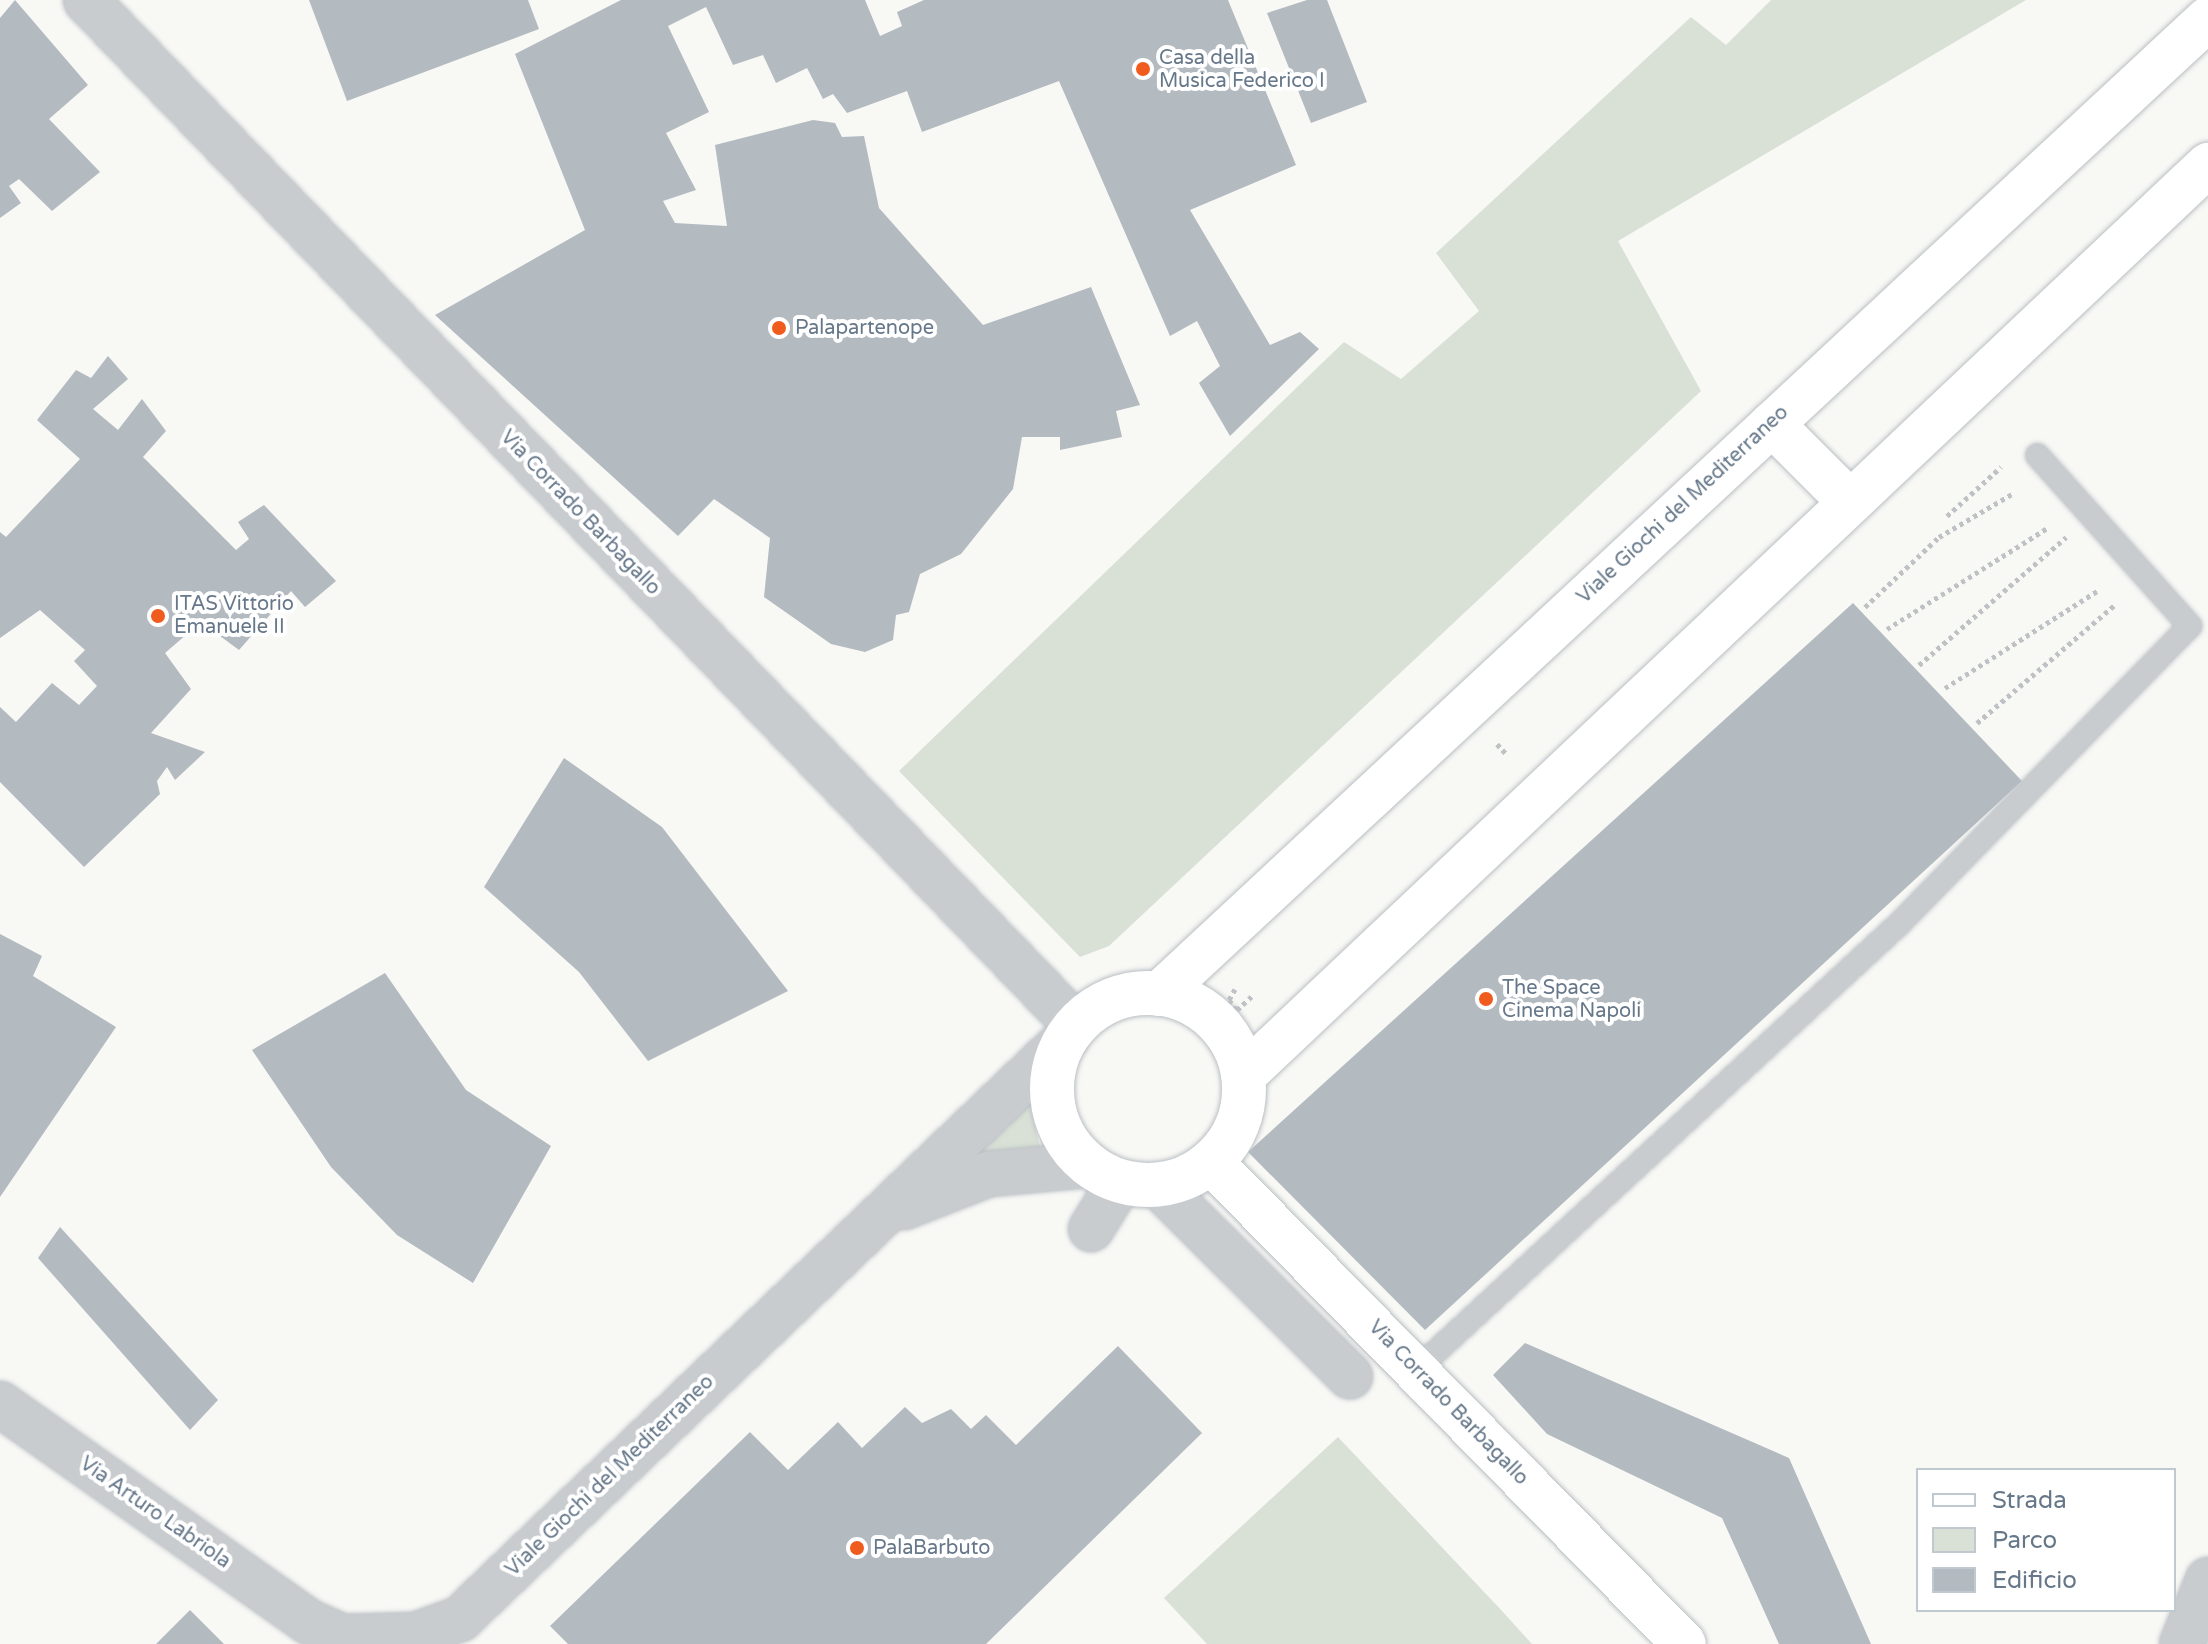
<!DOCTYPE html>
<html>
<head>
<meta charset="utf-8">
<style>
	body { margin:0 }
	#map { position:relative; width:2208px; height:1644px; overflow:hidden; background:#f8f8f5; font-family:"Varela Round",sans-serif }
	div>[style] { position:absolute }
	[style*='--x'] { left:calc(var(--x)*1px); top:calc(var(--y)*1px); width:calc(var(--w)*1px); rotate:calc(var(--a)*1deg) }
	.green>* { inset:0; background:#d9e1d6 }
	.building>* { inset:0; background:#b3bac0 }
	.path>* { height:5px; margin-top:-2.5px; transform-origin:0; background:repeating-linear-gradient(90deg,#bfc2c4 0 4px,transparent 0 8px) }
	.roads { filter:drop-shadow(0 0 2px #babfc4) drop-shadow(0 0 2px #babfc4) }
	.lane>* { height:22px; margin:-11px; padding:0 11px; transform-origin:11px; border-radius:11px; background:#c8cccf }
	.street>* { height:44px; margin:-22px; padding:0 22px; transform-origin:22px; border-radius:22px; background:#c8cccf }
	.secondary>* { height:44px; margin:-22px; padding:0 22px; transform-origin:22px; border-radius:22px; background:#fff }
	.secondary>.ring { margin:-22px; padding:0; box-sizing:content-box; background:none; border:44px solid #fff; border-radius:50% }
	.dots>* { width:22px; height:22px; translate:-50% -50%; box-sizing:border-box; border:4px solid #fff; border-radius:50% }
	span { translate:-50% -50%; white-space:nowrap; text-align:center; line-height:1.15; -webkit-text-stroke:8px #fff; paint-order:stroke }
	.poi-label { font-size:20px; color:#657789 }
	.left { translate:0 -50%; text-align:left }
	.street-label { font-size:20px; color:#657789 }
	.legend { position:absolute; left:1916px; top:1468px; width:260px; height:144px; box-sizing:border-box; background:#fff; border:2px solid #c1c9d0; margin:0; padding:10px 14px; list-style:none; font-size:24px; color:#657789 }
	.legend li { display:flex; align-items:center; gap:16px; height:40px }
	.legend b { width:40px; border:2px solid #c1c9d0 }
</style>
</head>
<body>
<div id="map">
	<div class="green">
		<div style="clip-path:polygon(1771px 0,2026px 0,1618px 241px,1701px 391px,1109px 946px,1080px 957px,899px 771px,1344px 342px,1401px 379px,1479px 311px,1436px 253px,1691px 17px,1726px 45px)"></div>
		<div style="clip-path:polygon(1026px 1090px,1041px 1151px,948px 1164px)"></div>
		<div style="clip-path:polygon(1338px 1437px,1502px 1611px,1532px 1644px,1207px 1644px,1164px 1598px)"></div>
	</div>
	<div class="building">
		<div style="clip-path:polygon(15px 0,88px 85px,49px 119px,100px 172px,52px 211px,19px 179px,9px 186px,21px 203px,0 218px,0 18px)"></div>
		<div style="clip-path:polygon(309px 0,528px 0,539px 29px,347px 101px)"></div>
		<div style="clip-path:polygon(621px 0,865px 0,880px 36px,902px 26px,897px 12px,924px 0,1228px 0,1296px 165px,1190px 210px,1270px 345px,1300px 332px,1319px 349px,1230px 436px,1199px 383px,1220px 366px,1197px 321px,1170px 336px,1059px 81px,922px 132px,907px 91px,847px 113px,833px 94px,823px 99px,807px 68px,776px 83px,763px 55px,733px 65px,706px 7px,668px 26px,709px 112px,666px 133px,696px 190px,663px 201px,675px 223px,727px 226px,715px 145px,813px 120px,835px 123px,842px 137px,864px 136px,879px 208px,983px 325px,1091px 287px,1140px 405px,1116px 411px,1122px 437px,1060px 450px,1060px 437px,1022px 437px,1013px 489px,961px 554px,920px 574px,909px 612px,896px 615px,893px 640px,865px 652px,831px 644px,764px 597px,770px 538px,714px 499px,678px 536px,435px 315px,585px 230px,515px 54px)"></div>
		<div style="clip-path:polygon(1307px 0,1327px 0,1367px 102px,1311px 123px,1267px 13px)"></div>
		<div style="clip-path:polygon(108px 356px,128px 379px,93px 409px,118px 430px,142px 399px,166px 431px,143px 457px,236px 550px,249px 539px,238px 522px,264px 505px,336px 581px,305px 607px,291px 591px,239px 650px,201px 622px,165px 653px,191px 689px,151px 733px,205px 752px,175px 780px,167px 767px,157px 781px,160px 794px,84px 867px,0 782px,0 707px,16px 722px,52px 683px,79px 705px,97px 686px,74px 661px,85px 650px,40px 610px,0 638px,0 532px,6px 537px,80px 459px,37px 420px,76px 370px,91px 378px)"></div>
		<div style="clip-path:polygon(1853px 603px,2022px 781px,1425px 1330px,1248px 1152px)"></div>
		<div style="clip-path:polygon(564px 758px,662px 827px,788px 991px,648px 1061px,579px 972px,484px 887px)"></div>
		<div style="clip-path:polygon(0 934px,42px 956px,33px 976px,116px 1027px,0 1197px)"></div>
		<div style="clip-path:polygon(385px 973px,466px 1090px,551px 1146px,473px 1283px,397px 1235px,331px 1167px,252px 1050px)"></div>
		<div style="clip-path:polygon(60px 1227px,218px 1400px,190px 1430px,38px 1258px)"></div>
		<div style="clip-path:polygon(1525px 1343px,1789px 1458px,1871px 1644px,1779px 1644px,1722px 1518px,1547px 1434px,1493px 1375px)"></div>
		<div style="clip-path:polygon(1118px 1346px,1202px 1433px,986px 1644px,568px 1644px,550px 1626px,750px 1432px,788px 1470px,838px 1422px,862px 1448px,905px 1407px,922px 1423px,951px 1409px,971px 1429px,986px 1415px,1016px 1445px)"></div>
		<div style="clip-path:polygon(190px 1610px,224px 1644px,156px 1644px)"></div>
	</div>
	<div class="path">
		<div style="--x:1947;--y:516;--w:73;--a:-42.2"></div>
		<div style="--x:1865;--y:607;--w:102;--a:-43.4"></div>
		<div style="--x:1939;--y:537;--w:85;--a:-30.5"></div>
		<div style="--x:1887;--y:629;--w:191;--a:-32.2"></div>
		<div style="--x:1919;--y:665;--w:195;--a:-41"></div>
		<div style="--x:1945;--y:688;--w:183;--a:-32.5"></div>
		<div style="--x:1977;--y:723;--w:183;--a:-40.6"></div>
		<div style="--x:1497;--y:744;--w:16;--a:47"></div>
		<div style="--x:1235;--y:989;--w:13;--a:119"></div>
		<div style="--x:1229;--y:1000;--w:13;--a:51"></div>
		<div style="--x:1237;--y:1010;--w:21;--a:-43"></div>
	</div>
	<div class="roads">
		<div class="lane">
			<div style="--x:1416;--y:1370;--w:659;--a:-42.72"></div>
			<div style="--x:1900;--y:923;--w:415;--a:-45.7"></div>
			<div style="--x:2190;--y:626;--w:229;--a:-131.8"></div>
		</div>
		<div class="street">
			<div style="--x:86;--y:0;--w:1425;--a:46"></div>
			<div style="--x:1158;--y:1185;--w:271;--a:44.9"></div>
			<div style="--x:904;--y:1207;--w:90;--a:-21.4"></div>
			<div style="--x:988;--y:1174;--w:99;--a:-5.2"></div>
			<div style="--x:1091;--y:1229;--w:55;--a:-58.3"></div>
			<div style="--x:0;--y:1404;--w:378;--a:35.2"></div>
			<div style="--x:309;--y:1622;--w:37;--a:24"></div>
			<div style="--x:343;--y:1637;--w:73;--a:-1.6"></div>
			<div style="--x:416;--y:1635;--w:47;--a:-20"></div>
			<div style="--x:460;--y:1619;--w:840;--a:-43.75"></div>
			<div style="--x:2182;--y:1644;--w:69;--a:-67.9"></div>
		</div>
		<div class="secondary">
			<div style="--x:1772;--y:424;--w:110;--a:45"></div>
			<div class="ring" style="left:1052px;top:993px;width:148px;height:148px"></div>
			<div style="--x:1159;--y:994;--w:1432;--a:-42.91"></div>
			<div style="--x:1244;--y:1075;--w:1326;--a:-43.35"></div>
			<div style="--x:1211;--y:1162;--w:675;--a:45.54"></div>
		</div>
	</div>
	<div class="dots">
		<div style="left:1143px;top:69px;background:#f05b1e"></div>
		<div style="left:779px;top:328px;background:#f05b1e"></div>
		<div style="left:158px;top:616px;background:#f05b1e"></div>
		<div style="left:1486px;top:999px;background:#f05b1e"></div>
		<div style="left:857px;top:1548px;background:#f05b1e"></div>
	</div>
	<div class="poi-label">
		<span class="left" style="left:1159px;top:70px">Casa della<br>Musica Federico I</span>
		<span class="left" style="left:795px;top:328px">Palapartenope</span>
		<span class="left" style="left:174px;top:616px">ITAS Vittorio<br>Emanuele II</span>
		<span class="left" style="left:1502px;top:1000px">The Space<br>Cinema Napoli</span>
		<span class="left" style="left:873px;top:1548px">PalaBarbuto</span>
	</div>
	<div class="street-label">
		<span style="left:1683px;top:505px;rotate:-43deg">Viale Giochi del Mediterraneo</span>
		<span style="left:580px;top:513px;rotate:46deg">Via Corrado Barbagallo</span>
		<span style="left:1448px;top:1403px;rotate:46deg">Via Corrado Barbagallo</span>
		<span style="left:610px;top:1476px;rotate:-44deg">Viale Giochi del Mediterraneo</span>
		<span style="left:155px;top:1513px;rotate:35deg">Via Arturo Labriola</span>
	</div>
	<ul class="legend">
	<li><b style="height:10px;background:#fff"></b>Strada</li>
	<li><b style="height:22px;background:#d9e1d6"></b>Parco</li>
	<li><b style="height:22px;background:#b3bac0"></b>Edificio</li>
	</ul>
</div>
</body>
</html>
